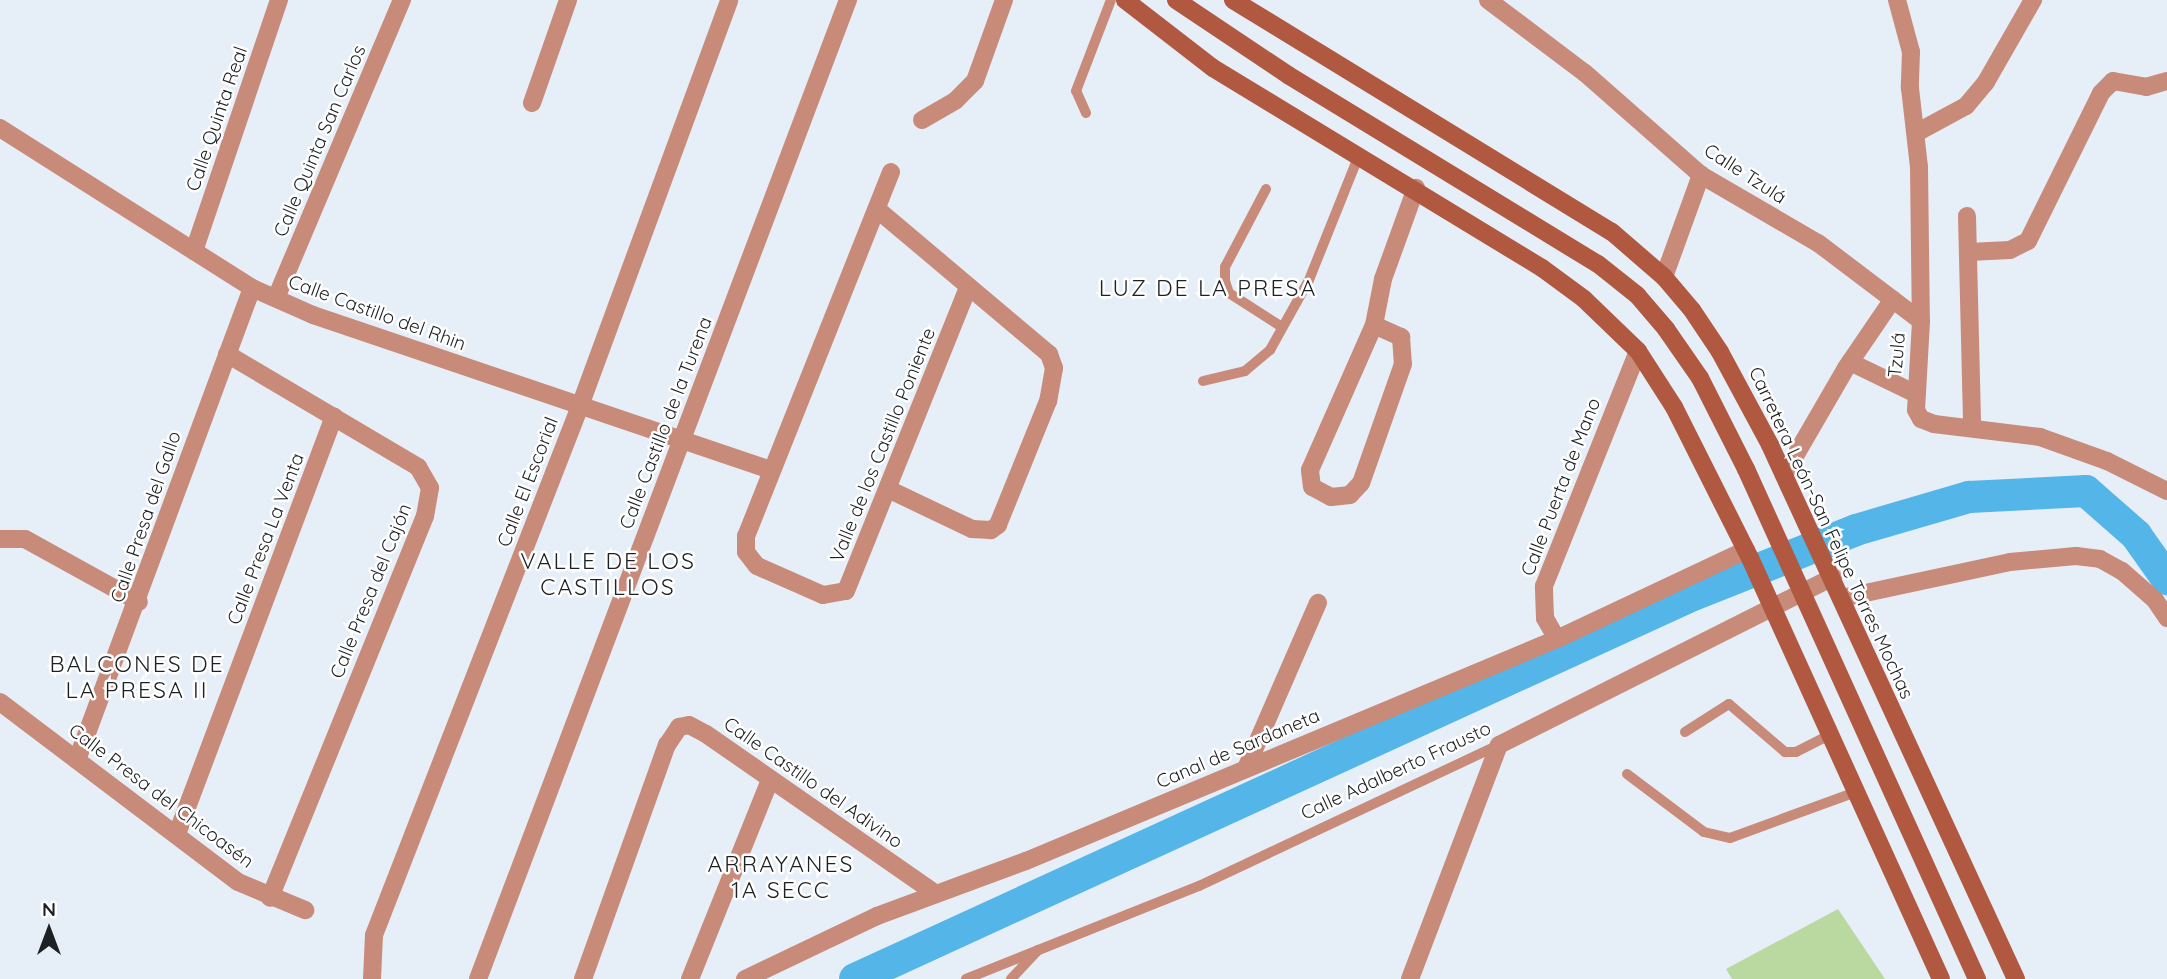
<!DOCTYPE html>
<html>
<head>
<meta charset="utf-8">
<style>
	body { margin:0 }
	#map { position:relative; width:2167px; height:979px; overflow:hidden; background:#e6eef7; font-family:Quicksand,sans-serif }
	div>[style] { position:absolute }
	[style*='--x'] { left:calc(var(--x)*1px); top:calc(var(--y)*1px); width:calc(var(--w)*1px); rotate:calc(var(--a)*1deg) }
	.green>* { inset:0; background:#b9d9a1 }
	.river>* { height:32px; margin:-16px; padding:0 16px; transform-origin:16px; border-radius:16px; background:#53b5e8 }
	.lane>* { height:10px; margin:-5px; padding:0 5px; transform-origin:5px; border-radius:5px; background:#c88a79 }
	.street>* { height:18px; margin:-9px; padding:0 9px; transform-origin:9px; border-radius:9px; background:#c88a79 }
	.secondary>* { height:18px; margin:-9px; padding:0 9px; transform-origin:9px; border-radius:9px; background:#b05840 }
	span { translate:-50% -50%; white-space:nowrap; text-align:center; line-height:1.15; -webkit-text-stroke:5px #fff; paint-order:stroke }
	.street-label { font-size:19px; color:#1e2124 }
	.quarter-label { font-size:23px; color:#1e2124; letter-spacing:2px }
	.north { position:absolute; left:14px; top:895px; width:70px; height:70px; -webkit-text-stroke:5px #fff; paint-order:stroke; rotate:0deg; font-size:19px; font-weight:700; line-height:28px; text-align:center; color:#1e2124 }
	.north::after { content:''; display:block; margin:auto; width:24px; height:32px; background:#1e2124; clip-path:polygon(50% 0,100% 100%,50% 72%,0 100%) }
</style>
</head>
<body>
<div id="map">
	<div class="green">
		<div style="clip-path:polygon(1838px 909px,1885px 979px,1732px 979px,1726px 969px)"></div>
	</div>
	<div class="river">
		<div style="--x:855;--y:979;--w:914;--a:-24.63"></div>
		<div style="--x:1686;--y:598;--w:183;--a:-21.8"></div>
		<div style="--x:1856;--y:530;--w:118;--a:-16.3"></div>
		<div style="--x:1969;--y:497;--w:117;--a:-2.9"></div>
		<div style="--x:2086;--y:491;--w:67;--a:41.3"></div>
		<div style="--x:2136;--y:535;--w:54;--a:54.8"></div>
	</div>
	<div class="lane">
		<div style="--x:1086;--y:113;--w:24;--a:-114"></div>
		<div style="--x:1076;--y:91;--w:97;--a:-69"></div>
		<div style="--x:1266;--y:189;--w:88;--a:117.7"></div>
		<div style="--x:1225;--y:267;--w:14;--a:90"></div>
		<div style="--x:1225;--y:281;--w:13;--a:72"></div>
		<div style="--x:1229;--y:293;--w:63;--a:32.7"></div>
		<div style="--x:1203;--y:381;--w:43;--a:-13.4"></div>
		<div style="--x:1245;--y:371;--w:33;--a:-40"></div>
		<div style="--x:1270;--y:350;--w:80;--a:-60.9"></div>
		<div style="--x:1309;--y:280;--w:135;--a:-68.2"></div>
		<div style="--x:1685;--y:732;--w:52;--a:-32.5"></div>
		<div style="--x:1729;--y:704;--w:74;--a:40.6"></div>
		<div style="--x:1785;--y:752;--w:11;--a:0"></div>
		<div style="--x:1796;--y:752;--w:37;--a:-27"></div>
		<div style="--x:1627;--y:774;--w:96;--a:37"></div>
		<div style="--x:1704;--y:832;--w:27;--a:13"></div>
		<div style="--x:1730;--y:838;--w:134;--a:-20.1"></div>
		<div style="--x:966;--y:979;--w:251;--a:-21.8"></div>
		<div style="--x:1199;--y:886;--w:331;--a:-25.2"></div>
		<div style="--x:1011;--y:979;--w:40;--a:-47"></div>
	</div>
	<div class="street">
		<div style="--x:1488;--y:0;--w:121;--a:37"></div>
		<div style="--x:1585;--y:73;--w:154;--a:41.3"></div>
		<div style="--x:1701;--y:175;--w:135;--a:30.2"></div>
		<div style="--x:1818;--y:243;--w:129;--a:37.1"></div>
		<div style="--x:1897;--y:0;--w:54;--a:74.9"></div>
		<div style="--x:1911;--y:52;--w:36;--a:92"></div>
		<div style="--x:1910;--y:88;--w:80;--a:83.5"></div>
		<div style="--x:1919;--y:167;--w:154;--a:89.3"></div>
		<div style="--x:1921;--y:321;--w:89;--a:93.2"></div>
		<div style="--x:1916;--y:410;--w:10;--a:61"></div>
		<div style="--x:1921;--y:419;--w:14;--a:21"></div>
		<div style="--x:1934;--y:424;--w:107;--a:7"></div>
		<div style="--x:2040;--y:437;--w:71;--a:19.7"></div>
		<div style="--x:2107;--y:461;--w:67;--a:26.6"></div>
		<div style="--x:532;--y:103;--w:109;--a:-70.7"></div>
		<div style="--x:922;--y:120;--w:39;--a:-30"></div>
		<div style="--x:956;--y:100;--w:27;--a:-45"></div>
		<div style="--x:975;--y:81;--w:86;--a:-70.3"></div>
		<div style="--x:0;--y:128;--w:299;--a:32.4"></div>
		<div style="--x:252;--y:288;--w:67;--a:23.9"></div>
		<div style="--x:313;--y:315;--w:484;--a:18.7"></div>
		<div style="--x:1916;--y:133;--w:57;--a:-28.4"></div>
		<div style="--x:1966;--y:106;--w:31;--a:-50"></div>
		<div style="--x:1986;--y:82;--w:95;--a:-60.2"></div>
		<div style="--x:891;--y:172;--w:392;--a:111.7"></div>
		<div style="--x:746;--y:536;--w:16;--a:90"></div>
		<div style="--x:746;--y:552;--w:18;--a:52"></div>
		<div style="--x:757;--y:566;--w:72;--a:23.7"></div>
		<div style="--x:823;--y:595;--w:23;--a:-10"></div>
		<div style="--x:846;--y:591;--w:327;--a:-68.1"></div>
		<div style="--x:878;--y:210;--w:224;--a:40.1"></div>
		<div style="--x:1049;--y:354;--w:15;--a:70"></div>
		<div style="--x:1054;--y:368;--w:34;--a:100"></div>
		<div style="--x:1048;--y:401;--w:134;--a:112"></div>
		<div style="--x:998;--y:525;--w:9;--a:144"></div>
		<div style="--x:991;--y:530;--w:19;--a:-177"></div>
		<div style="--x:972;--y:529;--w:91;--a:-154.6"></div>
		<div style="--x:1967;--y:216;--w:210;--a:88.6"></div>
		<div style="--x:194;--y:251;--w:265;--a:-71.3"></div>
		<div style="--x:1969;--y:252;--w:41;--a:-2.8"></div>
		<div style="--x:2010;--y:250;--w:20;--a:-27"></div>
		<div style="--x:2028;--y:241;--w:165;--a:-63.7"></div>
		<div style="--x:2101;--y:93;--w:17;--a:-45"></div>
		<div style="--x:2113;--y:81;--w:34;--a:10"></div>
		<div style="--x:2146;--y:87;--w:22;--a:-16"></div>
		<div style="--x:1664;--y:277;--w:109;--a:-70.1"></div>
		<div style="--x:276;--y:298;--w:324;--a:-67.1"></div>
		<div style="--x:1374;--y:325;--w:30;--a:24"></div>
		<div style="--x:1401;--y:337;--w:27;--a:86"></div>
		<div style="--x:1403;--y:364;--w:126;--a:109.4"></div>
		<div style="--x:1361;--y:483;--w:16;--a:133"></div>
		<div style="--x:1350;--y:495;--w:19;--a:174"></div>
		<div style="--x:1331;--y:497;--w:21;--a:-152"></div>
		<div style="--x:1312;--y:487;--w:17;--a:-97"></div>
		<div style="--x:1310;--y:470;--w:158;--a:-66.2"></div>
		<div style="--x:1374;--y:325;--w:47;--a:-78.9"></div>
		<div style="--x:1383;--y:279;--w:97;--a:-70.1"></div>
		<div style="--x:227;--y:354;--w:222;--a:30.6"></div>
		<div style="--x:418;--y:467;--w:24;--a:60"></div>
		<div style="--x:430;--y:488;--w:28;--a:100"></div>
		<div style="--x:425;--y:516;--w:412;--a:112.1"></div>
		<div style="--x:1850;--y:362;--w:71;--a:25.8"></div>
		<div style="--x:1784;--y:475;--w:124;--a:-59.9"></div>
		<div style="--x:1846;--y:368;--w:83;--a:-55.7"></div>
		<div style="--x:0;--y:539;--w:25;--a:0"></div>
		<div style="--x:25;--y:539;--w:130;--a:28.9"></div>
		<div style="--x:1842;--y:598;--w:172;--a:-12.1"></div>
		<div style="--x:2010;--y:562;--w:66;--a:-5.2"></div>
		<div style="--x:2076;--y:556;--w:24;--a:7"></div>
		<div style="--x:2100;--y:559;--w:25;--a:29"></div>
		<div style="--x:2122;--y:571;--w:44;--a:41.3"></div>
		<div style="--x:2155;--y:600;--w:22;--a:56"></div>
		<div style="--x:1557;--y:639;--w:24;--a:-120"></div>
		<div style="--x:1545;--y:618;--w:32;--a:-92"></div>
		<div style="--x:1544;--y:586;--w:253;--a:-68.2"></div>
		<div style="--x:0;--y:702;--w:298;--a:37.1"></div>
		<div style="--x:238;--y:882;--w:73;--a:22.7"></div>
		<div style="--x:77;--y:760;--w:503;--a:-69.66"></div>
		<div style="--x:1247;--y:766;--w:178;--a:-66.5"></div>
		<div style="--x:177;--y:834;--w:446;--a:-69.4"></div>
		<div style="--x:372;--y:979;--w:44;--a:-87.4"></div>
		<div style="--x:374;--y:935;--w:568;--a:-68.72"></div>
		<div style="--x:580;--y:406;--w:432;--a:-69.8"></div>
		<div style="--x:478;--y:979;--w:1047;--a:-69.3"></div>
		<div style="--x:583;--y:979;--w:249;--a:-70.3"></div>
		<div style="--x:667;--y:745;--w:22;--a:-56"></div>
		<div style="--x:679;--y:727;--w:10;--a:-11"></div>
		<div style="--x:689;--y:725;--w:19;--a:28"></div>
		<div style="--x:706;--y:734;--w:280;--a:34.8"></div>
		<div style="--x:690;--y:979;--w:214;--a:-68.1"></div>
		<div style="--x:745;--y:979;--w:146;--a:-25.5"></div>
		<div style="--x:877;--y:916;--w:159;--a:-20.3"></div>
		<div style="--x:1026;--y:861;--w:576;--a:-22.69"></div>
		<div style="--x:1557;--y:639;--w:209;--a:-25.2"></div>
		<div style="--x:1410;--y:979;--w:250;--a:-69.2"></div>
		<div style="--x:1499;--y:745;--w:374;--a:-26.7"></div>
	</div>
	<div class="secondary">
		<div style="--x:1125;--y:0;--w:111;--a:37.7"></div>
		<div style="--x:1213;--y:68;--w:385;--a:31.3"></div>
		<div style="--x:1542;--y:268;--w:52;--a:36.4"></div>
		<div style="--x:1584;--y:299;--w:75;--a:43.9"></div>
		<div style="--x:1638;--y:351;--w:67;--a:57.3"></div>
		<div style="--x:1674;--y:407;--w:169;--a:63.3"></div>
		<div style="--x:1750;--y:558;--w:462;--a:65.6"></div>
		<div style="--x:1176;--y:0;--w:135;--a:33.8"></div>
		<div style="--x:1288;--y:75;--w:363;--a:31.4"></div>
		<div style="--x:1598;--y:264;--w:50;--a:38.5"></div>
		<div style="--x:1637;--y:295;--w:45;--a:49.5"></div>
		<div style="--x:1666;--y:329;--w:60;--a:55.2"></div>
		<div style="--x:1700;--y:378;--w:102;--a:63.2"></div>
		<div style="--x:1746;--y:469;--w:560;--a:65.63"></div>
		<div style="--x:1233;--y:0;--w:444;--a:31.5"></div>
		<div style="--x:1612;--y:232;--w:69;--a:40.9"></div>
		<div style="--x:1664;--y:277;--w:43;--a:49.7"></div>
		<div style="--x:1692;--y:310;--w:50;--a:56.3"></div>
		<div style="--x:1720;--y:352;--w:106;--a:61.7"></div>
		<div style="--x:1770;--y:445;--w:588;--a:65.27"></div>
	</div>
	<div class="street-label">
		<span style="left:217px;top:119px;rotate:-71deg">Calle Quinta Real</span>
		<span style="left:320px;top:141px;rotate:-67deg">Calle Quinta San Carlos</span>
		<span style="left:1745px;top:174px;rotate:33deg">Calle Tzulá</span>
		<span style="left:377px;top:313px;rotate:20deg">Calle Castillo del Rhin</span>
		<span style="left:1897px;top:355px;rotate:-85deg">Tzulá</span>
		<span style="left:666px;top:423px;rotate:-69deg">Calle Castillo de la Turena</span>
		<span style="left:883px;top:445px;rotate:-68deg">Valle de los Castillo Poniente</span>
		<span style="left:528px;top:482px;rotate:-69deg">Calle El Escorial</span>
		<span style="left:1561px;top:487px;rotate:-69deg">Calle Puerta de Mano</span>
		<span style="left:146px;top:517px;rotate:-71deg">Calle Presa del Gallo</span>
		<span style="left:1831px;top:533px;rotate:65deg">Carretera León-San Felipe Torres Mochas</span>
		<span style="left:266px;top:539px;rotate:-69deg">Calle Presa La Venta</span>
		<span style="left:371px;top:591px;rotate:-68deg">Calle Presa del Cajón</span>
		<span style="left:1238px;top:749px;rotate:-23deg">Canal de Sardaneta</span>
		<span style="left:1396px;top:771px;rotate:-25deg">Calle Adalberto Frausto</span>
		<span style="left:813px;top:783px;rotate:35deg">Calle Castillo del Adivino</span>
		<span style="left:161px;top:796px;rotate:37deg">Calle Presa del Chicoasén</span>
	</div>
	<div class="quarter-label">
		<span style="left:1208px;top:288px">LUZ DE LA PRESA</span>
		<span style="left:608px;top:574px">VALLE DE LOS<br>CASTILLOS</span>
		<span style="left:137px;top:677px">BALCONES DE<br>LA PRESA II</span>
		<span style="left:781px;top:877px">ARRAYANES<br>1A SECC</span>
	</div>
	<div class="north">N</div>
</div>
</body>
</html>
